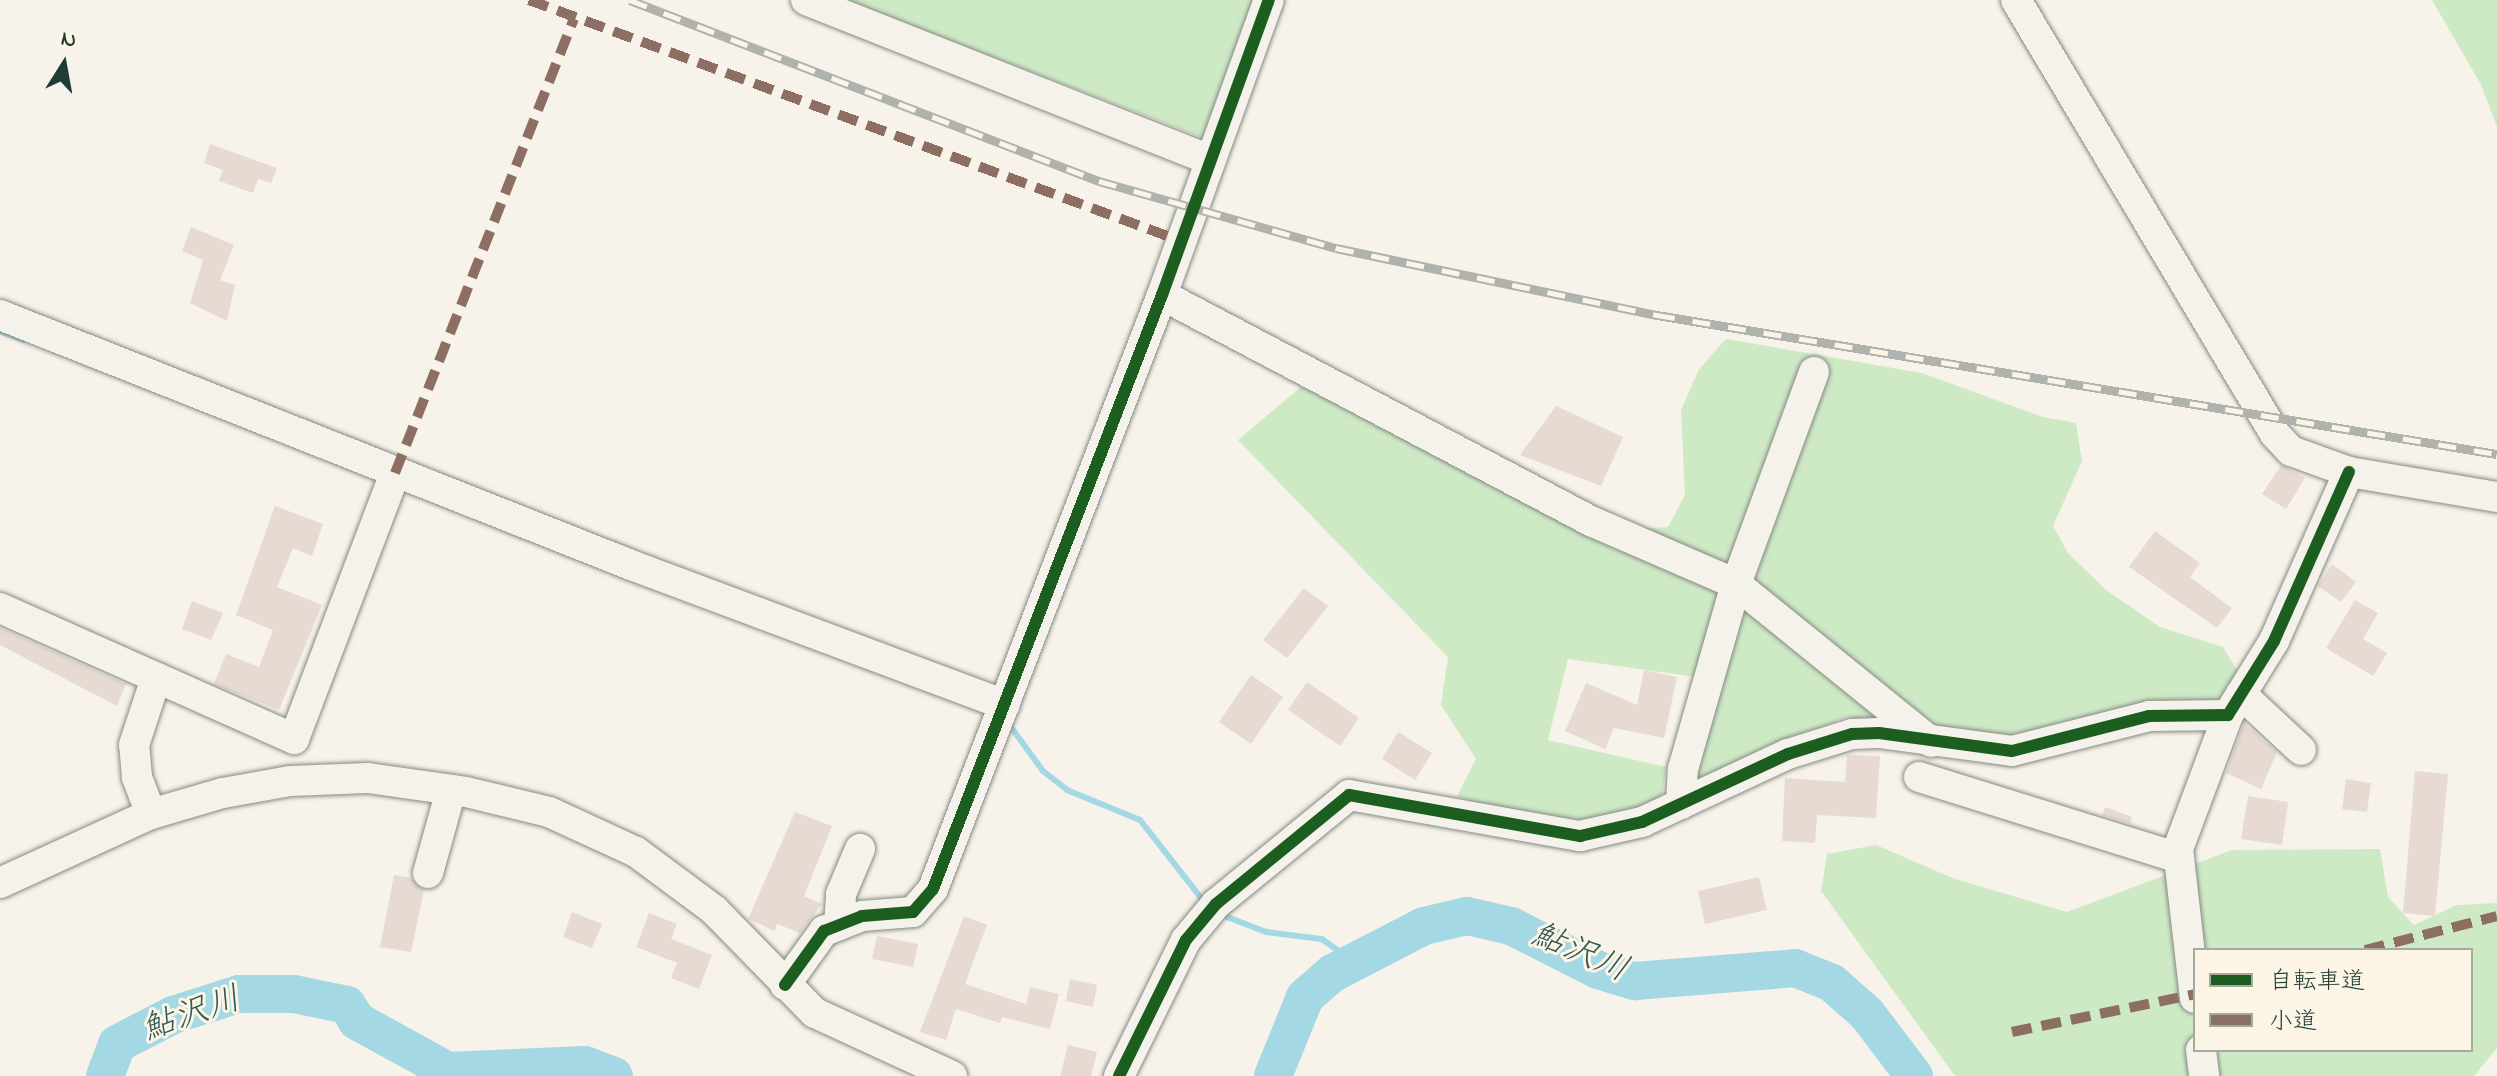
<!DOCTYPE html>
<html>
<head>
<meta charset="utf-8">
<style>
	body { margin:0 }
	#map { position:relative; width:2497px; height:1076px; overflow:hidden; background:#f7f3ea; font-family:"Indie Flower","Klee One",sans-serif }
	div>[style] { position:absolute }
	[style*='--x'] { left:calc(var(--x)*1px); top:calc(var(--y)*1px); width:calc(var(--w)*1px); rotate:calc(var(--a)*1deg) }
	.green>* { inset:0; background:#ceeac5 }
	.stream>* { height:6px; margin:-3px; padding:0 3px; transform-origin:3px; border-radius:3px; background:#a4d8e4 }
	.river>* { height:38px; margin:-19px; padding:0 19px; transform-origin:19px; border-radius:19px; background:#a4d8e4 }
	.building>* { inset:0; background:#e7dad3 }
	.roads { filter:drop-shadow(0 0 2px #868984) drop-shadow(0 0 2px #868984) }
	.minor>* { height:30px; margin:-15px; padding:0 15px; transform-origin:15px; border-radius:15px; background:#f5f2ec }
	.rail>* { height:9px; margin-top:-4.5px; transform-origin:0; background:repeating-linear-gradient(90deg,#fcf5e5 0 18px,#b0b2ad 0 36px); box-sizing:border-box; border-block:2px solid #b0b2ad }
	.quiet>* { height:10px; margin-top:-5px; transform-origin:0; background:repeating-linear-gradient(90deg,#8d6e63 0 20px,transparent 0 30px) }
	.cycleway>* { height:12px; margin:-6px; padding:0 6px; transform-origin:6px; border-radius:6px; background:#1b5e20 }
	span { translate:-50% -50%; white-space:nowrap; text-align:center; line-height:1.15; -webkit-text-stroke:6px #fcf5e5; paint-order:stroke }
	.water-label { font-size:34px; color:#335a57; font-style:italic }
	.legend { position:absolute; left:2193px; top:948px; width:280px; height:104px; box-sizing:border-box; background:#fcf5e5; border:2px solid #a4ab9e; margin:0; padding:10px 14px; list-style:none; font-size:24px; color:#1f3d34 }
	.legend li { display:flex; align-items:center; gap:16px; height:40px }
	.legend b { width:40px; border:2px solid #a4ab9e }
	.north { position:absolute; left:24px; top:24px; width:80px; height:80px; -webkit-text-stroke:6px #fcf5e5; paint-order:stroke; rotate:11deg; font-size:22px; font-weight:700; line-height:32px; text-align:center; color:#1f3d34 }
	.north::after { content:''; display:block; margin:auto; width:28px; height:36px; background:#1f3d34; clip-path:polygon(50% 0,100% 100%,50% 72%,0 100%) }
</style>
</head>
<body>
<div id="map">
	<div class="green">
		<div style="clip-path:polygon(845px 0,1272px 0,1222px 145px)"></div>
		<div style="clip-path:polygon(2432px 0,2497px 0,2497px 127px,2481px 85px)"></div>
		<div style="clip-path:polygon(1726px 339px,1922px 373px,2043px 417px,2076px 423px,2082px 461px,2053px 526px,2068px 553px,2106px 590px,2160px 627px,2223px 647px,2239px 673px,2218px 705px,2032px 738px,1918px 731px,1846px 717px,1698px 778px,1717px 680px,1568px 659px,1548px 740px,1666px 767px,1661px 804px,1564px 832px,1457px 796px,1476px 759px,1441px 705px,1448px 657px,1238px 440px,1308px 381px,1585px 532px,1668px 527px,1685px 495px,1681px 410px,1699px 369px)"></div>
		<div style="clip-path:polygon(evenodd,1876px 845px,1955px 879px,2067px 912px,2232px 850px,2380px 849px,2388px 897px,2414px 925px,2457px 905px,2497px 903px,2497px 1048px,2474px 1076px,1955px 1076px,1821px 891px,1827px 854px,1876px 845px,2195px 950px,2471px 950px,2471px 1050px,2195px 1050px,2195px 950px)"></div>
	</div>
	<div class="stream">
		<div style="--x:0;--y:331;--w:25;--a:21"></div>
		<div style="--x:1008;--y:723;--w:59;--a:53.9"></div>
		<div style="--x:1043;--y:771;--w:31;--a:38"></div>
		<div style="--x:1067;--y:790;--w:79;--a:22.3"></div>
		<div style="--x:1140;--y:820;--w:105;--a:51.9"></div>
		<div style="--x:1227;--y:917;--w:42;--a:21"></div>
		<div style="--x:1266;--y:932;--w:56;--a:7.1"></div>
		<div style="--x:1322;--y:939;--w:39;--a:36"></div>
	</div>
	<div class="river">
		<div style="--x:105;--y:1076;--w:34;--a:-69"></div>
		<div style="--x:117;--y:1044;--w:63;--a:-27.4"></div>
		<div style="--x:173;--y:1015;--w:69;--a:-17.7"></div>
		<div style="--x:239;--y:994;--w:55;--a:0"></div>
		<div style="--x:294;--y:994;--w:54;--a:11.7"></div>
		<div style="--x:347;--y:1005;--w:19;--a:58"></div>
		<div style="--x:357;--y:1021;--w:104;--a:28.8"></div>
		<div style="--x:448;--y:1071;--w:137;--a:-2.5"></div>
		<div style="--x:585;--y:1065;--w:31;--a:21"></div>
		<div style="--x:1273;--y:1076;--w:85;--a:-67.9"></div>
		<div style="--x:1305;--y:997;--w:37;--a:-41"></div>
		<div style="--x:1333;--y:973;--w:102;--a:-27.3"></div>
		<div style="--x:1424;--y:926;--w:44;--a:-13.1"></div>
		<div style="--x:1467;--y:916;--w:45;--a:12.8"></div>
		<div style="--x:1511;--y:926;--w:97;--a:26.8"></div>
		<div style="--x:1598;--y:970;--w:39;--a:17"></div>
		<div style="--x:1635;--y:981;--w:161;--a:-4.6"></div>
		<div style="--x:1795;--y:968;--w:40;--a:22"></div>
		<div style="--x:1832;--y:983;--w:47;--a:41.5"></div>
		<div style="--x:1867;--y:1014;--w:78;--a:52.8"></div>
	</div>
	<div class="building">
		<div style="clip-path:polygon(210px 144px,277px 168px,271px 183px,258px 179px,253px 193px,219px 181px,223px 170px,204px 163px)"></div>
		<div style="clip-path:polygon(191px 227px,234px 245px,220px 280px,235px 285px,227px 321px,190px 303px,203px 260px,182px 251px)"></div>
		<div style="clip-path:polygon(1556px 406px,1623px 437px,1601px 486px,1520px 455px)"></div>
		<div style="clip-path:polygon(2281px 465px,2305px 478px,2286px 509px,2262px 494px)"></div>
		<div style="clip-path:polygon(275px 506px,323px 524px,312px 556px,293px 548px,277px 587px,322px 605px,279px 710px,214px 684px,226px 654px,259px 667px,273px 630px,236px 615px)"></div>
		<div style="clip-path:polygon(2155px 531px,2200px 563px,2190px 577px,2232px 608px,2217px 628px,2129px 567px)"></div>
		<div style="clip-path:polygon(2332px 564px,2356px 582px,2341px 602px,2318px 586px)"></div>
		<div style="clip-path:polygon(1304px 588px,1328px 606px,1287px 658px,1263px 640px)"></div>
		<div style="clip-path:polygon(2355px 600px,2378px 613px,2363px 639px,2387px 653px,2373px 676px,2326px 648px)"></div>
		<div style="clip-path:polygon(192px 601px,223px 613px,211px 640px,182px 629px)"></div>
		<div style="clip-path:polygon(0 628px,126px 684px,117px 706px,0 645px)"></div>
		<div style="clip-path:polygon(1644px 670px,1677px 677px,1664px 738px,1614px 728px,1605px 749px,1565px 731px,1586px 683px,1637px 705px)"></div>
		<div style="clip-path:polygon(1251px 675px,1283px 697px,1251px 744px,1219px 722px)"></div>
		<div style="clip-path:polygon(1307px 682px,1359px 718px,1340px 746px,1288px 710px)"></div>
		<div style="clip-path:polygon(2244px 723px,2277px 752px,2261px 789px,2226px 773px)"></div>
		<div style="clip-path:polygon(1398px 732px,1432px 753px,1415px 780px,1382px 759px)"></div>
		<div style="clip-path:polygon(1847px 755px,1880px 756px,1876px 818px,1817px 815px,1815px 843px,1782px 841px,1785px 778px,1845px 782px)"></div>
		<div style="clip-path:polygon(2415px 771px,2448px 774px,2435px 916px,2403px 913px)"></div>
		<div style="clip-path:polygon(2346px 779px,2371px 783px,2367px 812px,2342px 809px)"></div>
		<div style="clip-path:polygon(2248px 796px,2288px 802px,2282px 845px,2241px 839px)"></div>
		<div style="clip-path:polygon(2105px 807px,2132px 817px,2130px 824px,2102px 815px)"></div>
		<div style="clip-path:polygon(795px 812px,832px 826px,804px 896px,822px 904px,800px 933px,777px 924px,775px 931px,748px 919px)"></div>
		<div style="clip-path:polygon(394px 875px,411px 878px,424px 890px,411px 952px,380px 947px)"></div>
		<div style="clip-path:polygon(1759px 877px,1767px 910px,1705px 924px,1698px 891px)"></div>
		<div style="clip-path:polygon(572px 912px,602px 924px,592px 948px,563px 937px)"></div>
		<div style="clip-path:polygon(649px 913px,677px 924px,671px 939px,712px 955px,699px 989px,671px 978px,677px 963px,636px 947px)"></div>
		<div style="clip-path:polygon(964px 916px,987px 925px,965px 984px,1026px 1004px,1030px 987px,1059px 994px,1050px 1029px,1002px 1017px,1000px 1023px,956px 1009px,946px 1040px,920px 1032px)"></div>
		<div style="clip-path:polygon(877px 936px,918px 944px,913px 967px,872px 959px)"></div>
		<div style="clip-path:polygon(1070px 979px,1097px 985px,1093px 1007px,1066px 1001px)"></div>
		<div style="clip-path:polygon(1068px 1045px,1097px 1052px,1091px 1076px,1060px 1076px)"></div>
	</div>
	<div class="roads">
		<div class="minor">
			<div style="--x:806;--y:0;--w:435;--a:21.6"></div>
			<div style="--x:2016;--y:0;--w:505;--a:59.17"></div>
			<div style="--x:2275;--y:434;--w:23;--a:47"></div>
			<div style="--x:2291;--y:451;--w:62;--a:19.9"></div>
			<div style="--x:2349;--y:472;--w:150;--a:9.6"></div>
			<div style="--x:1162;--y:295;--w:487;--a:27.8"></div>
			<div style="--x:1593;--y:522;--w:156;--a:23.4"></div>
			<div style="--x:1736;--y:584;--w:251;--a:39"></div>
			<div style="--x:0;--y:315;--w:679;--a:21.61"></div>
			<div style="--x:631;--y:565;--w:399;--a:20.5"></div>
			<div style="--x:0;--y:608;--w:322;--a:24"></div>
			<div style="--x:294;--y:739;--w:285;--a:-69.2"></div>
			<div style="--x:2241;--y:694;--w:82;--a:43"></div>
			<div style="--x:1919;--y:777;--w:272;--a:17.3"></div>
			<div style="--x:1681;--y:804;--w:35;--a:-87"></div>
			<div style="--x:1683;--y:769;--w:192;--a:-74"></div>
			<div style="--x:1736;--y:584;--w:226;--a:-69.8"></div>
			<div style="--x:151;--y:814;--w:40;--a:-111"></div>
			<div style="--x:137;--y:777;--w:32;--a:-95"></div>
			<div style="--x:134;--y:745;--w:71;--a:-71.8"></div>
			<div style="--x:428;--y:873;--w:86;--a:-74.5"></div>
			<div style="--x:0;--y:883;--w:166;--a:-24.6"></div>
			<div style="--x:151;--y:814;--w:75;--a:-16.3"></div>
			<div style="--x:223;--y:793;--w:68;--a:-10.2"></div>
			<div style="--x:290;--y:781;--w:78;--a:-2.2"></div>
			<div style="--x:368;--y:778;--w:99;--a:8.1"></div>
			<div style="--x:466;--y:792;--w:85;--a:13.5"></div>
			<div style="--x:549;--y:812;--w:96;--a:24.7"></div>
			<div style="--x:636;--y:852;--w:97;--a:36.6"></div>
			<div style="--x:714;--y:910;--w:144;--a:45.6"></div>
			<div style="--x:815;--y:1013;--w:151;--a:24.7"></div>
			<div style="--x:839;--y:925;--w:31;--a:-86"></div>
			<div style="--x:841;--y:894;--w:49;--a:-67.1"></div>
			<div style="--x:785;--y:985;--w:67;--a:-54.2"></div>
			<div style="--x:824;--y:931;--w:41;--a:-21.5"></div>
			<div style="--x:862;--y:916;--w:51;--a:-4.5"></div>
			<div style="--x:913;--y:912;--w:30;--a:-49"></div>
			<div style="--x:933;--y:889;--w:637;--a:-68.92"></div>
			<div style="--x:1162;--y:295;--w:314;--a:-70.1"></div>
			<div style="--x:2195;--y:998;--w:150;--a:-96.5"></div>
			<div style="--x:2178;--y:849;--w:143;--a:-69.5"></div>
			<div style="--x:2201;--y:1050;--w:26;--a:83"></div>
			<div style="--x:1119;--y:1076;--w:152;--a:-63.8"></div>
			<div style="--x:1186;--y:940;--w:47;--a:-50.2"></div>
			<div style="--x:1216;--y:904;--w:172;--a:-39.3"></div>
			<div style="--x:1349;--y:795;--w:235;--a:10.1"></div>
			<div style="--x:1580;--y:836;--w:64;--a:-12.7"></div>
			<div style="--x:1642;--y:822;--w:161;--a:-25"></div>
			<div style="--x:1788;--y:754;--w:67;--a:-17.4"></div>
			<div style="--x:1852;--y:734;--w:27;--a:-2"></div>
			<div style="--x:1879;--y:733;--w:134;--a:7.7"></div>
			<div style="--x:2012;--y:751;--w:141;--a:-14.3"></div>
			<div style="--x:2149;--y:716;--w:79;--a:-0.7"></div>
			<div style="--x:2228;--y:715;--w:87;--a:-58.1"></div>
			<div style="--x:2274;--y:641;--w:185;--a:-66.1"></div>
		</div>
	</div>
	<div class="rail">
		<div style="--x:630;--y:0;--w:503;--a:21.1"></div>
		<div style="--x:1099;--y:181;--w:246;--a:15.8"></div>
		<div style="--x:1336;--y:248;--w:328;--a:11.8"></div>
		<div style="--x:1657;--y:315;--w:851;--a:9.4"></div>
	</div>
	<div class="quiet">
		<div style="--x:529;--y:0;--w:695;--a:20.29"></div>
		<div style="--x:395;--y:473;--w:488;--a:-68.5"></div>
		<div style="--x:2365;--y:950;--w:136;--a:-14.4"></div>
		<div style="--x:2012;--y:1032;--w:187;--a:-11.7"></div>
	</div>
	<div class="cycleway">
		<div style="--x:785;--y:985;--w:67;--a:-54.2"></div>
		<div style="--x:824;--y:931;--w:41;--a:-21.5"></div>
		<div style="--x:862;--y:916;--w:51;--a:-4.5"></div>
		<div style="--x:913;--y:912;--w:30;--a:-49"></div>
		<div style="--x:933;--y:889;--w:637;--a:-68.92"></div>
		<div style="--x:1162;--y:295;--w:314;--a:-70.1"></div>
		<div style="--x:1119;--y:1076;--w:152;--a:-63.8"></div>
		<div style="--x:1186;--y:940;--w:47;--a:-50.2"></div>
		<div style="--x:1216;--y:904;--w:172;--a:-39.3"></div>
		<div style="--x:1349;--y:795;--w:235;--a:10.1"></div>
		<div style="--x:1580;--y:836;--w:64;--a:-12.7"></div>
		<div style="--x:1642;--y:822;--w:161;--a:-25"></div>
		<div style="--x:1788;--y:754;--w:67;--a:-17.4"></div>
		<div style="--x:1852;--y:734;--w:27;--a:-2"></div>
		<div style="--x:1879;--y:733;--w:134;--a:7.7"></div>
		<div style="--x:2012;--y:751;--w:141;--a:-14.3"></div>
		<div style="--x:2149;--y:716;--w:79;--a:-0.7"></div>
		<div style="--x:2228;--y:715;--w:87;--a:-58.1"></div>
		<div style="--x:2274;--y:641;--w:185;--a:-66.1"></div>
	</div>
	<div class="water-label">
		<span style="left:1579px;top:954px;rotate:23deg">鮎沢川</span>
		<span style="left:192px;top:1016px;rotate:-19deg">鮎沢川</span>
	</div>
	<ul class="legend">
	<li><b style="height:10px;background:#1b5e20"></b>自転車道</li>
	<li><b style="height:10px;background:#8d6e63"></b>小道</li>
	</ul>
	<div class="north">N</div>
</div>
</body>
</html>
